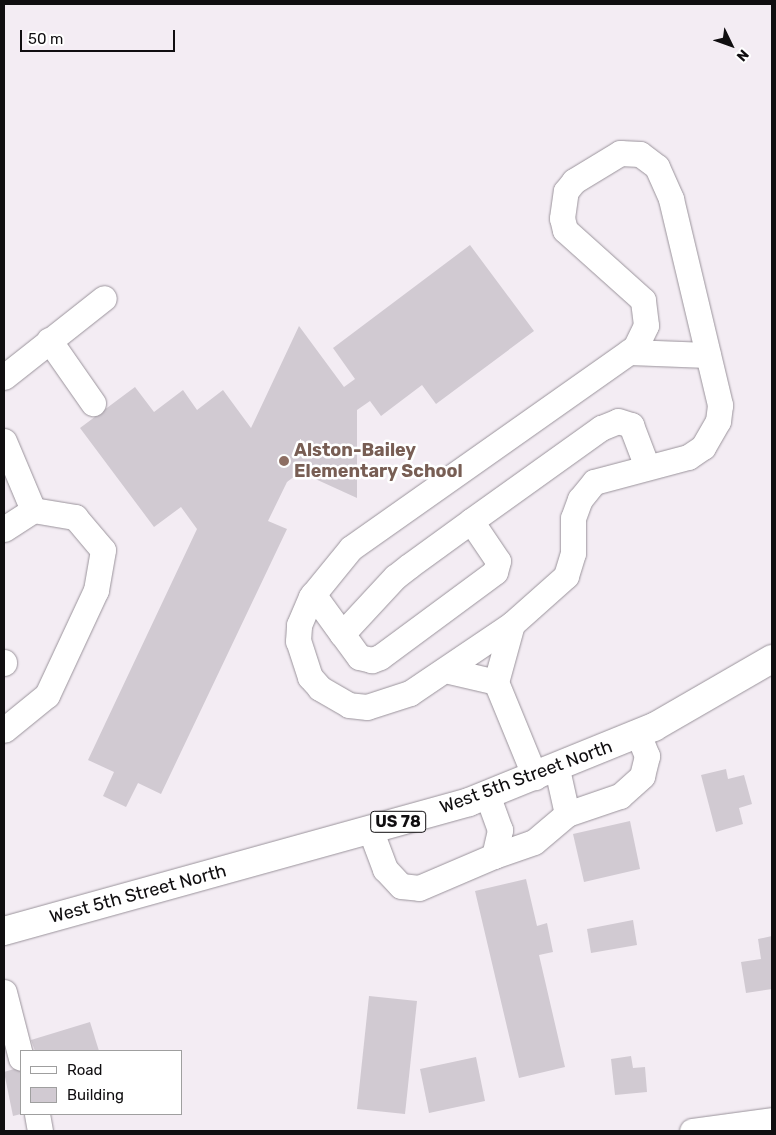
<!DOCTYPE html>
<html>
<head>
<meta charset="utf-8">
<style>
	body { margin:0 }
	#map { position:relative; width:776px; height:1135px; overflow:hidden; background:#f3ecf3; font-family:Rubik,sans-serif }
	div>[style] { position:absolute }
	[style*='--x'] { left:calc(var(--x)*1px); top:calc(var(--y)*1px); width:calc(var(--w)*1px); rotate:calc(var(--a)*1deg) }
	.building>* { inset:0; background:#d1cad2 }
	.roads { filter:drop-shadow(0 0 1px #9a939b) drop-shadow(0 0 1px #9a939b) }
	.minor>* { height:25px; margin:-12.5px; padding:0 12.5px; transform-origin:12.5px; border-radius:12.5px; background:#fff }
	.major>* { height:28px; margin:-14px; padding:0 14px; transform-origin:14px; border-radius:14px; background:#fff }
	.dots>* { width:14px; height:14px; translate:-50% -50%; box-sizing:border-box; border:2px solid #fff; border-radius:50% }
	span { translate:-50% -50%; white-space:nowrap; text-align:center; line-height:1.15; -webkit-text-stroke:5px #fff; paint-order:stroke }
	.shield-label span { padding:1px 4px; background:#fff; border:1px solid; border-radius:4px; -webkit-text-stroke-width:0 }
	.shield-label { font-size:16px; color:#100e10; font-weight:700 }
	.education-label { font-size:18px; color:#785e54; font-weight:700 }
	.left { translate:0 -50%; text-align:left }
	.street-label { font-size:18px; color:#100e10 }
	.frame { position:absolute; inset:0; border:5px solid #100e10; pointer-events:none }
	.legend { position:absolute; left:20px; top:1050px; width:162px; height:65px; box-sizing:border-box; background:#fff; border:1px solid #9f9f9f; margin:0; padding:6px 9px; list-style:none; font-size:15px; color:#100e10 }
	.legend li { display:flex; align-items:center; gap:10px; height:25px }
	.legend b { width:25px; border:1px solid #9f9f9f }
	.north { position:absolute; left:706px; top:20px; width:50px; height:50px; -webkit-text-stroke:4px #fff; paint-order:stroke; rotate:132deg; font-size:14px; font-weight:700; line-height:20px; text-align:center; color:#100e10 }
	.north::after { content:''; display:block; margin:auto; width:18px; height:22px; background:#100e10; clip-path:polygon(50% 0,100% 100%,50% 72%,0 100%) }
	.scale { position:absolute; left:20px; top:30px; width:155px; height:22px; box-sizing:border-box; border:2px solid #100e10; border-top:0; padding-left:6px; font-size:15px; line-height:18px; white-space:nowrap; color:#100e10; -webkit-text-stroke:4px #fff; paint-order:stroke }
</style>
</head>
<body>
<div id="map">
	<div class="building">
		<div style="clip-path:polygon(470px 245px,534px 331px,436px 404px,422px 385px,381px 416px,370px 401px,357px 410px,357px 498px,300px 472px,287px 482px,268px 521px,287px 529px,161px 794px,138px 783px,126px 807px,103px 796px,114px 772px,88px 760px,197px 529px,181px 507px,154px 527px,80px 428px,135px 387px,154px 412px,183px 390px,197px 410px,223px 390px,251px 428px,299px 326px,344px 387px,355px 379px,333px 348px)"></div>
		<div style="clip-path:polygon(726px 769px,728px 779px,744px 775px,752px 804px,739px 808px,743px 824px,716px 832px,701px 775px)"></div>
		<div style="clip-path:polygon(630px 821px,640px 869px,584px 882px,573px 834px)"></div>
		<div style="clip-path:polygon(526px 879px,537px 926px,547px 923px,553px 952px,539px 955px,565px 1067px,519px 1078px,475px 891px)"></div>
		<div style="clip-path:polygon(633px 920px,637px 945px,591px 953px,587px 929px)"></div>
		<div style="clip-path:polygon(772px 936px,772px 989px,746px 993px,741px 962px,761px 959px,758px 939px)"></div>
		<div style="clip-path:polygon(369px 996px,417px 1001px,405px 1114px,357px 1109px)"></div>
		<div style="clip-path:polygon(90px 1022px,99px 1051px,35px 1051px,31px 1040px)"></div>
		<div style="clip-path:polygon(631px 1056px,633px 1068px,645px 1067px,647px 1092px,615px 1095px,611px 1059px)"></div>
		<div style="clip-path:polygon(476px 1057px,485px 1101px,429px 1113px,420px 1069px)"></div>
		<div style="clip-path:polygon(21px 1067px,21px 1114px,13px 1116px,4px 1072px)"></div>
	</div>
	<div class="roads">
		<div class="minor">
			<div style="--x:49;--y:340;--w:77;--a:55.1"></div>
			<div style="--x:629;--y:352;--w:79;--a:2.2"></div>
			<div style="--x:4;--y:377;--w:127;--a:-38.3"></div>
			<div style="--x:4;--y:441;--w:75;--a:67.2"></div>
			<div style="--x:471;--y:521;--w:48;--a:56"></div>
			<div style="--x:498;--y:561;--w:11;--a:105"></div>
			<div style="--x:495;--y:572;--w:143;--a:143.5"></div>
			<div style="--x:380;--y:657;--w:9;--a:159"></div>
			<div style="--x:372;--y:660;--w:13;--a:-167"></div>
			<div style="--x:359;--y:657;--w:29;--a:-126"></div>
			<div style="--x:342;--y:634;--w:78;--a:-47.1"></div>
			<div style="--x:395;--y:577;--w:18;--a:-38"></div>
			<div style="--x:409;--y:566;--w:77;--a:-36"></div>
			<div style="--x:471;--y:521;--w:160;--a:-35.6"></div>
			<div style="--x:601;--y:428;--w:18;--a:-22"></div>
			<div style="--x:618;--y:421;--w:14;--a:17"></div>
			<div style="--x:631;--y:425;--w:45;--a:69.1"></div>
			<div style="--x:4;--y:529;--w:35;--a:-33"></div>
			<div style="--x:33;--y:510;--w:43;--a:9.5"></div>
			<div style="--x:75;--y:517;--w:43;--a:49.7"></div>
			<div style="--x:103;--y:550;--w:41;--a:99.9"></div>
			<div style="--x:96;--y:590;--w:116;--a:115"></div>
			<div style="--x:47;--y:695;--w:55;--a:140.9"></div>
			<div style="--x:313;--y:594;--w:49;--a:54.1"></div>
			<div style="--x:512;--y:624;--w:123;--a:145.9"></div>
			<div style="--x:410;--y:693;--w:45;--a:162"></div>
			<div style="--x:367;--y:707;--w:18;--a:-174"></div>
			<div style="--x:349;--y:705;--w:34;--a:-150"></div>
			<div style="--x:320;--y:688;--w:15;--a:-132"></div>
			<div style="--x:310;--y:677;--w:38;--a:-108"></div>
			<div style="--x:298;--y:641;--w:16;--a:-86"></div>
			<div style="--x:299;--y:625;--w:30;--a:-67"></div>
			<div style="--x:311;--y:597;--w:63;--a:-50.8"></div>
			<div style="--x:351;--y:548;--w:347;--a:-35.2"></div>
			<div style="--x:635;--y:348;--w:25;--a:-64"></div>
			<div style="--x:646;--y:325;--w:25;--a:-97"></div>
			<div style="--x:643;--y:300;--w:105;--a:-138.1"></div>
			<div style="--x:565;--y:230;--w:12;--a:-104"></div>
			<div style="--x:562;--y:218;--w:27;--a:-82"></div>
			<div style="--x:566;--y:191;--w:13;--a:-51"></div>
			<div style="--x:574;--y:181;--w:54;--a:-31.3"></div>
			<div style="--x:620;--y:153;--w:20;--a:3"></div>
			<div style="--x:640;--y:154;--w:21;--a:37"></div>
			<div style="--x:657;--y:167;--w:35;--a:66"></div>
			<div style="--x:671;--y:199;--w:212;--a:76.6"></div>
			<div style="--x:720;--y:405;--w:16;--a:97"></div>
			<div style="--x:718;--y:421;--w:30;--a:120"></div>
			<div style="--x:703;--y:447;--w:18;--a:146"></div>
			<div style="--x:688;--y:457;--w:97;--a:165.1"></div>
			<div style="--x:594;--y:482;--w:22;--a:129"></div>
			<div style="--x:580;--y:499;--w:20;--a:110"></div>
			<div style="--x:573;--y:518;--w:35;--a:90"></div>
			<div style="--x:573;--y:553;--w:24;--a:107"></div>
			<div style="--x:566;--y:576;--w:72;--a:138.4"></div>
			<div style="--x:512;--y:624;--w:60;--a:105.4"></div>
			<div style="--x:496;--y:682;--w:103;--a:67.7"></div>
			<div style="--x:4;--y:662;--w:1;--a:90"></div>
			<div style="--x:445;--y:670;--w:52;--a:13.2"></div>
			<div style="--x:567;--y:814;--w:56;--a:-18.8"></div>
			<div style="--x:620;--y:796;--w:30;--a:-42"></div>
			<div style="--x:642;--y:776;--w:21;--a:-76"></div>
			<div style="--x:647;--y:756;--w:24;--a:-112"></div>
			<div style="--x:370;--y:829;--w:43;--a:69.4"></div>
			<div style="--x:385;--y:869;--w:23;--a:47"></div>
			<div style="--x:401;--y:886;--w:18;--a:6"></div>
			<div style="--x:419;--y:888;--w:82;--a:-23.1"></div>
			<div style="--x:494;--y:856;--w:27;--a:-77"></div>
			<div style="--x:500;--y:830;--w:37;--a:-110"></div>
			<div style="--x:494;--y:856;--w:42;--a:-19.3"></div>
			<div style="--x:534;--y:842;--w:43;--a:-40.3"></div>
			<div style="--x:567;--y:814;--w:46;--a:-102.5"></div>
			<div style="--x:4;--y:992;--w:68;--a:75.6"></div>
			<div style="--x:37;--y:1114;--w:17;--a:80"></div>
			<div style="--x:692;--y:1131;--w:81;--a:-7.8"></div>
		</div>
		<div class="major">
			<div style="--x:4;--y:931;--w:483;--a:-15.5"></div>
			<div style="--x:469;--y:802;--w:200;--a:-22.1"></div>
			<div style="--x:654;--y:727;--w:136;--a:-30"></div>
		</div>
	</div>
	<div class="dots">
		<div style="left:284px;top:461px;background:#8d6e63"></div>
	</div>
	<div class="shield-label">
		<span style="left:398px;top:822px">US 78</span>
	</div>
	<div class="education-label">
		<span class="left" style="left:294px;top:461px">Alston-Bailey<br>Elementary School</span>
	</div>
	<div class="street-label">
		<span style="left:526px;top:777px;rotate:-20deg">West 5th Street North</span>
		<span style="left:138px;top:894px;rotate:-15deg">West 5th Street North</span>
	</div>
	<div class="frame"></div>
	<ul class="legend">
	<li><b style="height:6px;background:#fff"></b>Road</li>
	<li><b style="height:14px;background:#d1cad2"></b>Building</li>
	</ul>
	<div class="north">N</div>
	<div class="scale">50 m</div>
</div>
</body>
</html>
